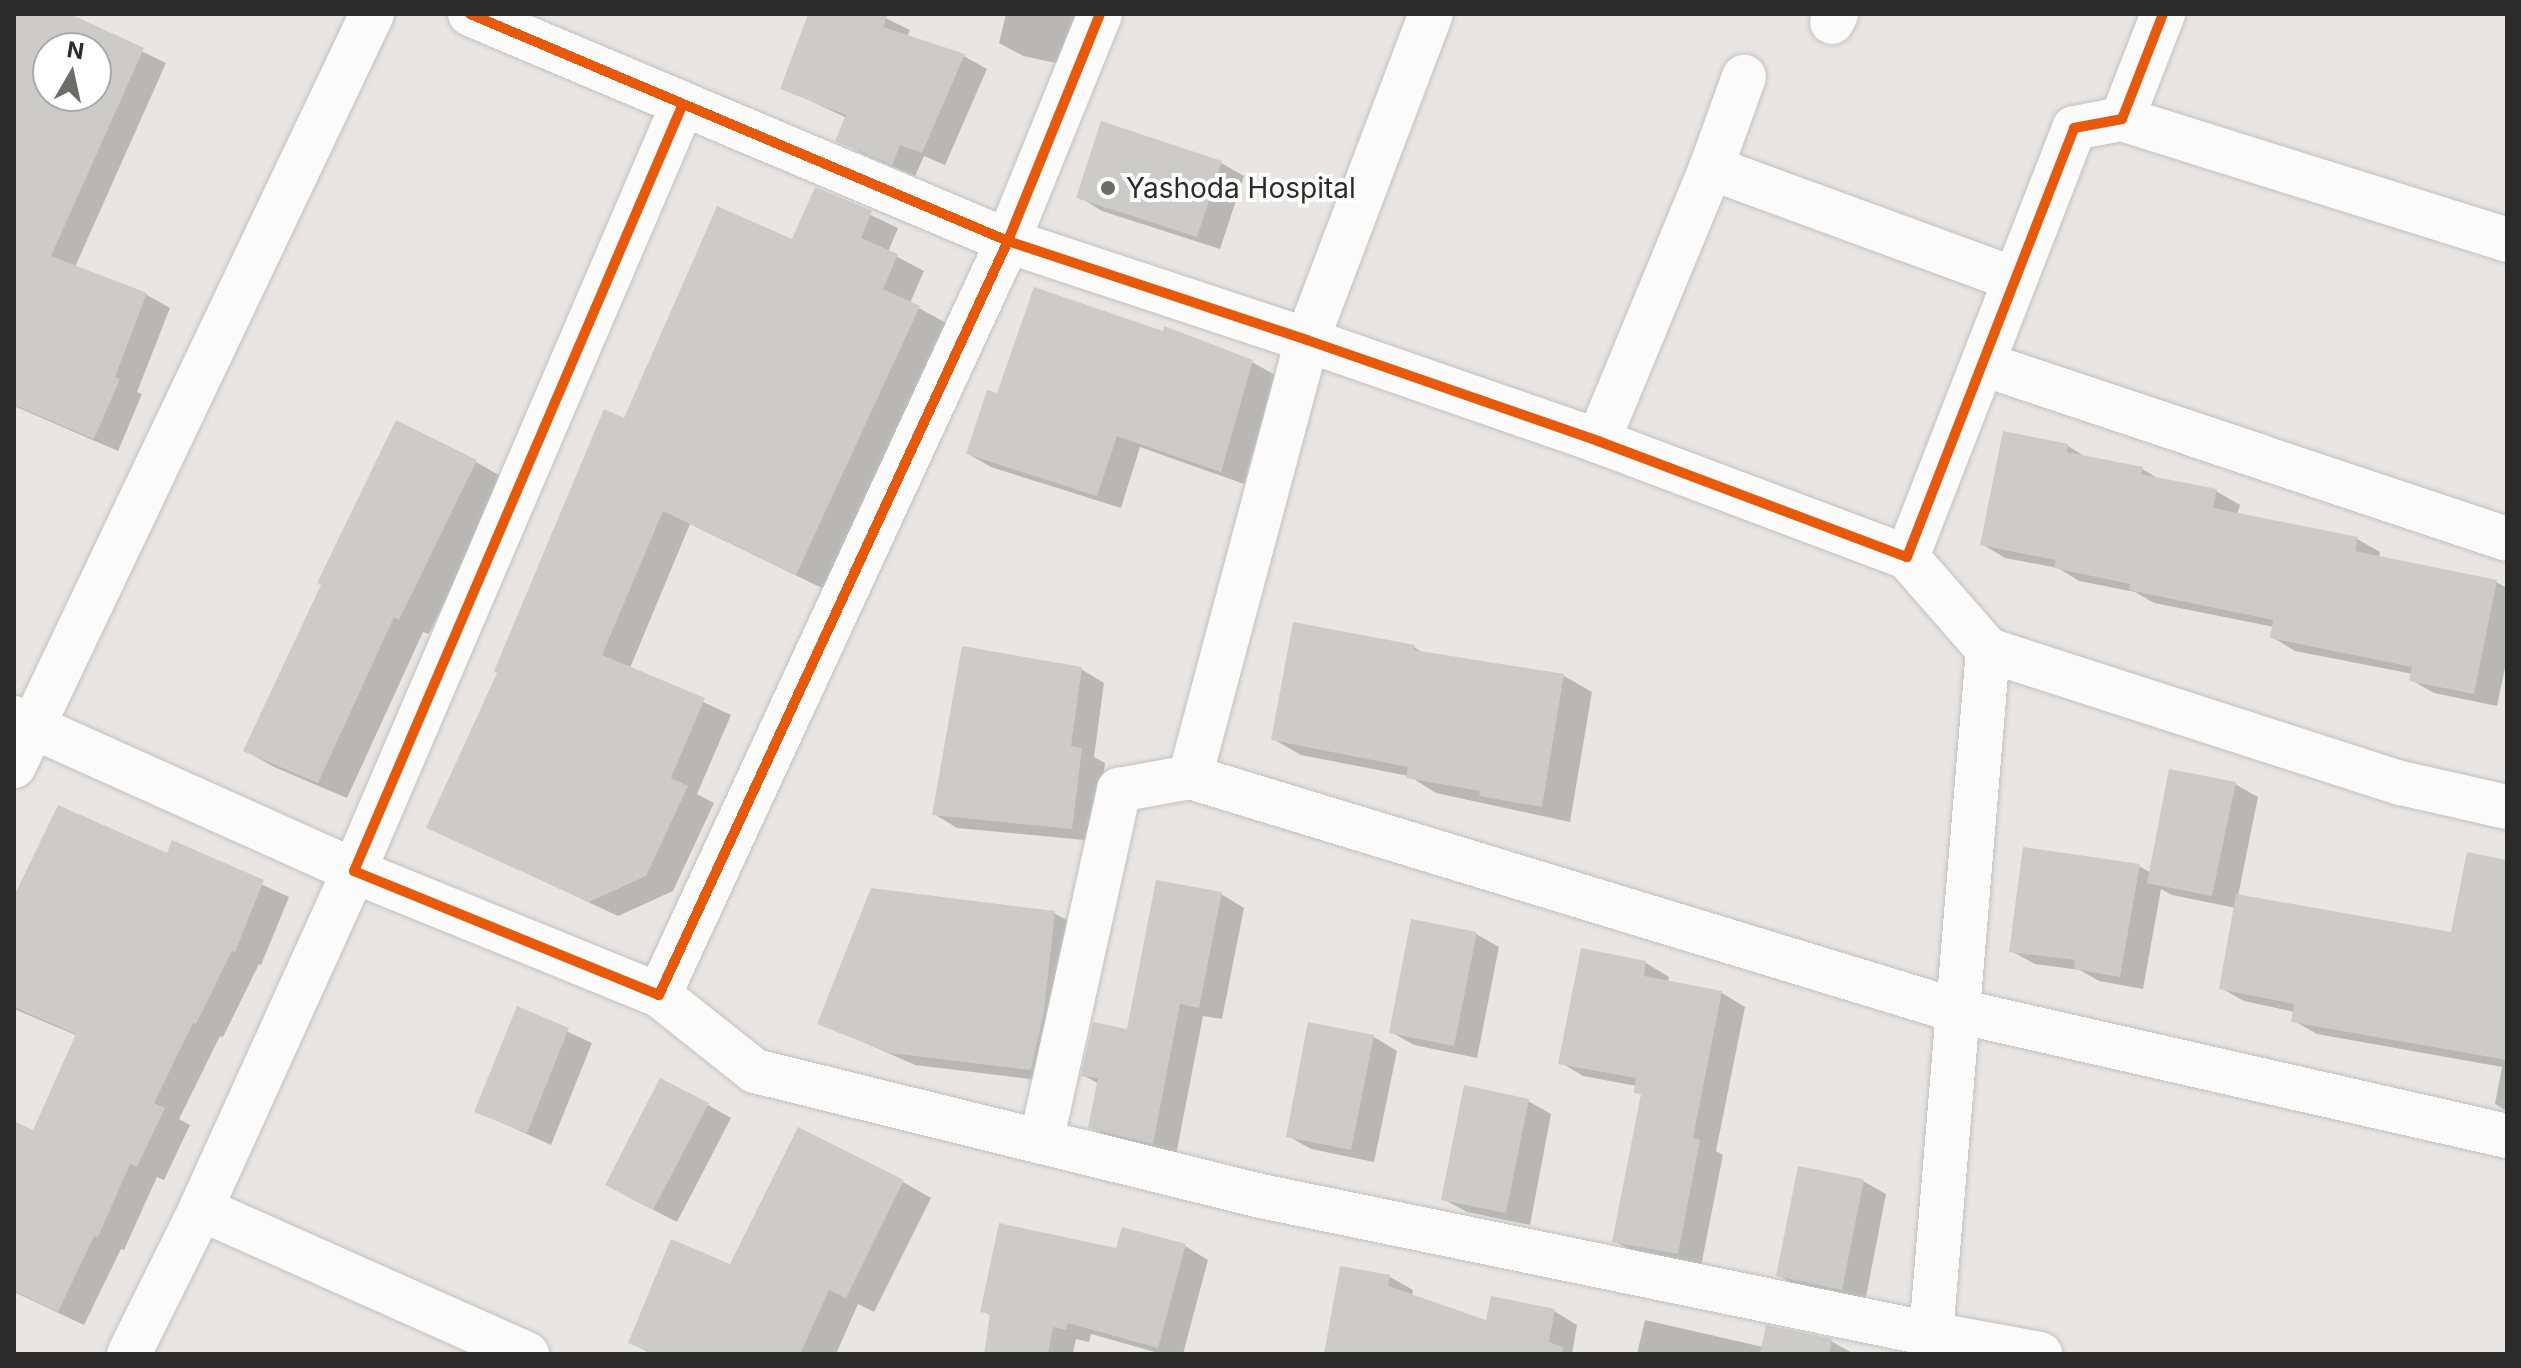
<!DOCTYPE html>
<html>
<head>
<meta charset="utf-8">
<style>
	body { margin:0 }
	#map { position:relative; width:2521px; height:1368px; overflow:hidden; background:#e8e5e2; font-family:Inter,sans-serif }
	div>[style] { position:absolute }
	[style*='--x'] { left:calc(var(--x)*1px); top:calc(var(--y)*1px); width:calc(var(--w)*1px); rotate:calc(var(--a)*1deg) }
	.shadow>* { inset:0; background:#0003 }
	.building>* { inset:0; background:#cdcbc8 }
	.roads { filter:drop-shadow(0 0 2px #c2c1c2) drop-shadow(0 0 2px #c2c1c2) }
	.street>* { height:44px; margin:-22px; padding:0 22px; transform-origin:22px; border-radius:22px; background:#fcfbfb }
	.cycleway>* { height:10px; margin:-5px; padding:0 5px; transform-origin:5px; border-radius:5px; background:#e8590c }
	.dots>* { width:22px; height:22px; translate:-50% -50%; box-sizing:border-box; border:4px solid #fff; border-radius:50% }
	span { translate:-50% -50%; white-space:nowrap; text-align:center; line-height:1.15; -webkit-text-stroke:8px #fff; paint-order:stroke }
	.poi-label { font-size:28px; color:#2b2b2b }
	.left { translate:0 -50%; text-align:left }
	.frame { position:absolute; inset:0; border:16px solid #2b2b2b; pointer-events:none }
	.north { position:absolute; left:32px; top:32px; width:80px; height:80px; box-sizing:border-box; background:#fff; border:2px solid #aaa; border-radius:50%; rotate:9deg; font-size:22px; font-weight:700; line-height:32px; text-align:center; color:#2b2b2b }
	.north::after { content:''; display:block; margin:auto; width:28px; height:36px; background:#6d6c6b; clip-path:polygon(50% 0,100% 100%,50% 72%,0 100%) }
</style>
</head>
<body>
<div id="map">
	<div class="shadow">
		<div style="clip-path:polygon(evenodd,23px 14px,65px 14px,166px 63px,75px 267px,147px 295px,170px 308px,137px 392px,142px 394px,118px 451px,14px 406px,14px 34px,23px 14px,48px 48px,96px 48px,96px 96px,48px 96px,48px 48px)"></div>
		<div style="clip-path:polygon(811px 14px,877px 14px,910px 30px,907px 37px,964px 56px,987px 69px,945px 165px,924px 156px,915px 176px,861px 153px,838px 140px,847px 118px,783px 88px)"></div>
		<div style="clip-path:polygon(1006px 14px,1104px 14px,1079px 68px,1023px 56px,999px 43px)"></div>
		<div style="clip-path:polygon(1102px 124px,1221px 163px,1244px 176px,1220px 249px,1102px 211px,1079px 197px)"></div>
		<div style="clip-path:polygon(816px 189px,898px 228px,888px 252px,924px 271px,910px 303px,946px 323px,824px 589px,690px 524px,630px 668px,731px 715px,697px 794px,714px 803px,673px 891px,618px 916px,428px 827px,625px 420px,793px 242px)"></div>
		<div style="clip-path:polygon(1252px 362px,1275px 375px,1244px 484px,1140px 447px,1121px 508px,991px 467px,968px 454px,999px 396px)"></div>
		<div style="clip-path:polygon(2068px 446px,2089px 459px,2142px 469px,2161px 480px,2216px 491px,2240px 505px,2237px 515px,2357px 539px,2380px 552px,2379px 558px,2496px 582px,2507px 588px,2507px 658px,2497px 706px,2434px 693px,2411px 680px,2413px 674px,2295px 651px,2272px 637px,2274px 627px,2154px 603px,2135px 592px,2079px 581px,2058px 568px,2005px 558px,1982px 544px)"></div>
		<div style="clip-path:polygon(476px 462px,504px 478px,429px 634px,423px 632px,347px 798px,274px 767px,246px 751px)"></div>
		<div style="clip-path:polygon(1414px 647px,1425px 654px,1564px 676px,1592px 692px,1570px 822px,1436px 793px,1409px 776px,1301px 755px,1273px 739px)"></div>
		<div style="clip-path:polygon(1081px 669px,1104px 683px,1094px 757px,1105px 763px,1095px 841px,957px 828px,934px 814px)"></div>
		<div style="clip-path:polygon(2235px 784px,2258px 797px,2238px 896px,2453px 935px,2507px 862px,2507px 1111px,2495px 1104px,2502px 1067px,2317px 1034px,2294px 1021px,2295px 1012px,2244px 1001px,2221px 988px,2236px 908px,2172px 895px,2161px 889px,2143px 989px,2099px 981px,2080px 970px,2035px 964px,2011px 951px,2139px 866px,2151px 873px)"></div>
		<div style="clip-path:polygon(173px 843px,289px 897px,261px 965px,259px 964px,223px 1037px,220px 1036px,179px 1119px,190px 1125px,164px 1180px,157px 1177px,124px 1250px,121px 1249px,84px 1325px,14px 1292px,14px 1123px,34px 1132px,78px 1036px,14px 1009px,14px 901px,168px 855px)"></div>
		<div style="clip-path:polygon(1221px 894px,1244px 908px,1222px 1019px,1203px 1016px,1176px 1155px,1114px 1140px,1090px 1127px,1099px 1084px,1083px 1075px,1128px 1031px)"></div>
		<div style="clip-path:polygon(1054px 913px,1077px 926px,1054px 1082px,915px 1065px,820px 1023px)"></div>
		<div style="clip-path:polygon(1476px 934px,1499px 947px,1477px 1058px,1414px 1045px,1391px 1032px)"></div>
		<div style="clip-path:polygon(1646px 963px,1669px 977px,1668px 982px,1722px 993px,1745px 1007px,1716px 1151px,1723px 1155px,1701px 1266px,1637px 1254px,1614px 1241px,1643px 1095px,1636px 1092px,1637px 1086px,1583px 1076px,1560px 1062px)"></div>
		<div style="clip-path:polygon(518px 1009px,592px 1043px,551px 1145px,476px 1111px)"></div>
		<div style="clip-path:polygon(1310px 1024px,1374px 1037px,1397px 1051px,1374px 1162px,1311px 1149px,1288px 1136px)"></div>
		<div style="clip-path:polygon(1528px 1101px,1551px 1114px,1530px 1225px,1467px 1212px,1443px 1199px)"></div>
		<div style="clip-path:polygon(708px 1105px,731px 1118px,677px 1222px,630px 1198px)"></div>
		<div style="clip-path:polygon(1863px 1181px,1886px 1194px,1865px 1302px,1801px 1289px,1778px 1275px)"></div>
		<div style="clip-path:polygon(903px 1182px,931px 1198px,874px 1312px,858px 1304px,836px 1354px,651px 1354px,630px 1342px,731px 1267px)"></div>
		<div style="clip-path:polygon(1123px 1229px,1185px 1246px,1208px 1260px,1183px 1354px,1162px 1354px,1091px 1334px,1089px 1342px,1076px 1339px,1073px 1354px,986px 1354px,992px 1316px,982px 1311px,1117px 1251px)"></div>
		<div style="clip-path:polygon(1342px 1268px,1390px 1277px,1413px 1290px,1412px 1296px,1488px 1323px,1554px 1311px,1577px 1325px,1572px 1354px,1326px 1354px)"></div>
		<div style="clip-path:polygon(1645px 1320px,1763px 1347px,1831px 1341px,1854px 1354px,1637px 1354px)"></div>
	</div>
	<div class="building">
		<div style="clip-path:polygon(evenodd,14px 14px,70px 14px,144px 48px,51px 256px,147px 293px,115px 377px,120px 379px,94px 439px,14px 405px,14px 14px,48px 48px,96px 48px,96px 96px,48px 96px,48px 48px)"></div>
		<div style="clip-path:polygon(808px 14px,888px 14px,883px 27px,965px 54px,922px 153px,900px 145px,892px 165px,835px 141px,846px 115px,780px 89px)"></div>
		<div style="clip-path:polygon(1101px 121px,1222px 161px,1197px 237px,1076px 198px)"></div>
		<div style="clip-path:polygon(815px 187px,872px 211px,861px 238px,898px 254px,883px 289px,920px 306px,796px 575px,663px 511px,602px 655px,705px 698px,671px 778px,688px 786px,646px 876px,589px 902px,426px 828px,497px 673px,494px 671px,604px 409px,624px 418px,717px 206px,792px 239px)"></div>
		<div style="clip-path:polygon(1034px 287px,1163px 331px,1164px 326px,1253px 360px,1221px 472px,1117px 436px,1097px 496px,966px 454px,987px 390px,997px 393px)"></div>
		<div style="clip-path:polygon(396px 420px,477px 460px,399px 620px,394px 617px,318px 783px,243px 751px,321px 585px,317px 583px)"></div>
		<div style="clip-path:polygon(2003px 431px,2068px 444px,2067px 452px,2143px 467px,2141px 474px,2217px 489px,2213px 508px,2358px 537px,2355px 551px,2497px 580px,2474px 694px,2409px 681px,2412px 667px,2270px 638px,2273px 620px,2129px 590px,2130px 584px,2054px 568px,2056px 560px,1980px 545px)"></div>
		<div style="clip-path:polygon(1293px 622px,1415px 645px,1414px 650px,1564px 674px,1542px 807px,1479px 796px,1480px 791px,1406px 778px,1408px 767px,1271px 740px)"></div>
		<div style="clip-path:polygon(962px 646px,1082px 667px,1071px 746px,1082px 748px,1072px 829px,932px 815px)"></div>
		<div style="clip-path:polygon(2169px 769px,2236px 782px,2212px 896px,2147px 883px)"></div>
		<div style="clip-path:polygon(58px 805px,167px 853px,172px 840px,264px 880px,235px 952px,232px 951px,196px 1024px,193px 1023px,154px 1103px,165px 1108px,137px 1167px,130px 1164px,98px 1237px,94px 1236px,58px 1312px,14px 1291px,14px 1121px,33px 1130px,76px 1034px,14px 1007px,14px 896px)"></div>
		<div style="clip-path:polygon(2023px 847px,2140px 864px,2120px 977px,2074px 969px,2075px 960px,2009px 952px)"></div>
		<div style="clip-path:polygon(2467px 852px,2507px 860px,2507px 1060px,2291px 1022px,2294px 1004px,2219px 989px,2236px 894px,2451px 932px)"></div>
		<div style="clip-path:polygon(1156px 880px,1222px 892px,1199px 1008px,1180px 1004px,1153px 1144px,1088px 1128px,1098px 1078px,1081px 1076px,1093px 1022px,1127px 1029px)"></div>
		<div style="clip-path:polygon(871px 888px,1055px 911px,1044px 1012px,1031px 1070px,890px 1053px,817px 1024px)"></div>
		<div style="clip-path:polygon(1411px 919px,1477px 932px,1454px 1046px,1389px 1033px)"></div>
		<div style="clip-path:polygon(1581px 948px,1646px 961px,1644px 976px,1722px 991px,1693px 1138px,1700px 1140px,1678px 1254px,1612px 1242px,1641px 1094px,1634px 1093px,1636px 1078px,1558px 1064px)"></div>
		<div style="clip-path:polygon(517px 1006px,569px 1028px,527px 1133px,474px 1112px)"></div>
		<div style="clip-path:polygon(1308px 1022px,1374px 1035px,1351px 1150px,1286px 1137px)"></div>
		<div style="clip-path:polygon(660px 1078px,709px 1103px,653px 1210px,605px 1185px)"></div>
		<div style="clip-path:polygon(1464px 1085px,1529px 1099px,1506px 1213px,1441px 1200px)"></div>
		<div style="clip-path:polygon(798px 1127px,904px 1180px,846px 1298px,829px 1290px,800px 1354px,655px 1354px,628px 1343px,671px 1239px,730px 1264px)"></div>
		<div style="clip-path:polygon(1798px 1166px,1864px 1179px,1842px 1290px,1776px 1276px)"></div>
		<div style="clip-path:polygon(999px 1223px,1116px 1248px,1122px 1227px,1186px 1244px,1158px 1348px,1068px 1323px,1066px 1330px,1053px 1327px,1048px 1354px,984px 1354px,990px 1314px,980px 1312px)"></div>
		<div style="clip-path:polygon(1340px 1266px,1390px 1275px,1388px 1286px,1486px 1320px,1491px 1296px,1555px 1309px,1549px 1342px,1563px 1347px,1562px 1354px,1324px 1354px)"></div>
		<div style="clip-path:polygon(1766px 1325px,1832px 1339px,1829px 1354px,1760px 1354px)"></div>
	</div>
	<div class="roads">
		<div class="street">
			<div style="--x:470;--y:14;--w:584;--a:22.88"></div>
			<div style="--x:1008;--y:241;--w:831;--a:114.84"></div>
			<div style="--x:659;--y:995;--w:329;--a:-157.9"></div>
			<div style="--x:354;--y:871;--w:832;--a:-66.79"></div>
			<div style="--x:1100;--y:14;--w:245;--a:112.1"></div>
			<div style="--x:1008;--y:241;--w:315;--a:18.3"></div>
			<div style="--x:1307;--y:340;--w:308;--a:19.1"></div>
			<div style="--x:1598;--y:441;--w:330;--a:20.6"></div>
			<div style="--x:1907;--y:557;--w:460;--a:-68.7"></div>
			<div style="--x:2074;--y:128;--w:49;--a:-10.6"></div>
			<div style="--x:2122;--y:119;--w:113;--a:-68.7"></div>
			<div style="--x:1832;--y:22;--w:9;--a:-63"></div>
			<div style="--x:2122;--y:119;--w:404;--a:17.4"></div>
			<div style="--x:1711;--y:168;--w:323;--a:20.1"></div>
			<div style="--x:1983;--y:364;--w:552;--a:18.47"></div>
			<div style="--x:1598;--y:441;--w:295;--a:-67.5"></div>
			<div style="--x:1711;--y:168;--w:97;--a:-70.1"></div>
			<div style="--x:1907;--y:557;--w:123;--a:48.9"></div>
			<div style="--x:1988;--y:650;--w:686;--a:94.76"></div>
			<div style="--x:1931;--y:1334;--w:111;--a:10.4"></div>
			<div style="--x:1988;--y:650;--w:434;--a:17.9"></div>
			<div style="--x:2401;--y:783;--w:109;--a:12.8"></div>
			<div style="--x:14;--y:718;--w:373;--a:24.2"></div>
			<div style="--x:354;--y:871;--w:371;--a:114.4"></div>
			<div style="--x:201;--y:1209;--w:357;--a:24"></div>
			<div style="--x:14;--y:766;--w:833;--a:-64.54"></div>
			<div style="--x:1190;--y:777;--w:803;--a:16.95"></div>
			<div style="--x:1958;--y:1011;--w:563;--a:12.83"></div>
			<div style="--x:659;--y:995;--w:122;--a:38.4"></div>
			<div style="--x:755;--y:1071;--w:521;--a:13.88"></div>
			<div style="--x:1261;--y:1196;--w:684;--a:11.64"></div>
			<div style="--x:1041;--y:1142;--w:361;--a:-77.5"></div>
			<div style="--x:1119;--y:790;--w:72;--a:-10.4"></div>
			<div style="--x:1190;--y:777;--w:452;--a:-75"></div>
			<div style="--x:1307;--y:340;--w:349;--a:-69.2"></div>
			<div style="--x:129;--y:1354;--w:162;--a:-63.6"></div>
		</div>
	</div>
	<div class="cycleway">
		<div style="--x:470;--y:14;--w:584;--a:22.88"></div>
		<div style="--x:1008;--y:241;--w:831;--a:114.84"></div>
		<div style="--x:659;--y:995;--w:329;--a:-157.9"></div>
		<div style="--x:354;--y:871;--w:832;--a:-66.79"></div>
		<div style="--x:1100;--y:14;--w:245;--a:112.1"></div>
		<div style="--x:1008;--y:241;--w:315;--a:18.3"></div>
		<div style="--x:1307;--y:340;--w:308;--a:19.1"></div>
		<div style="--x:1598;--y:441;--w:330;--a:20.6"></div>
		<div style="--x:1907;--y:557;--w:460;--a:-68.7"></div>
		<div style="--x:2074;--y:128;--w:49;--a:-10.6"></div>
		<div style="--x:2122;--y:119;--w:113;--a:-68.7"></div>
	</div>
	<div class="dots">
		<div style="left:1108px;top:188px;background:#6d6c6b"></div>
	</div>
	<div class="poi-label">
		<span class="left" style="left:1126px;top:188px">Yashoda Hospital</span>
	</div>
	<div class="frame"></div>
	<div class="north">N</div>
</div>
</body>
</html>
